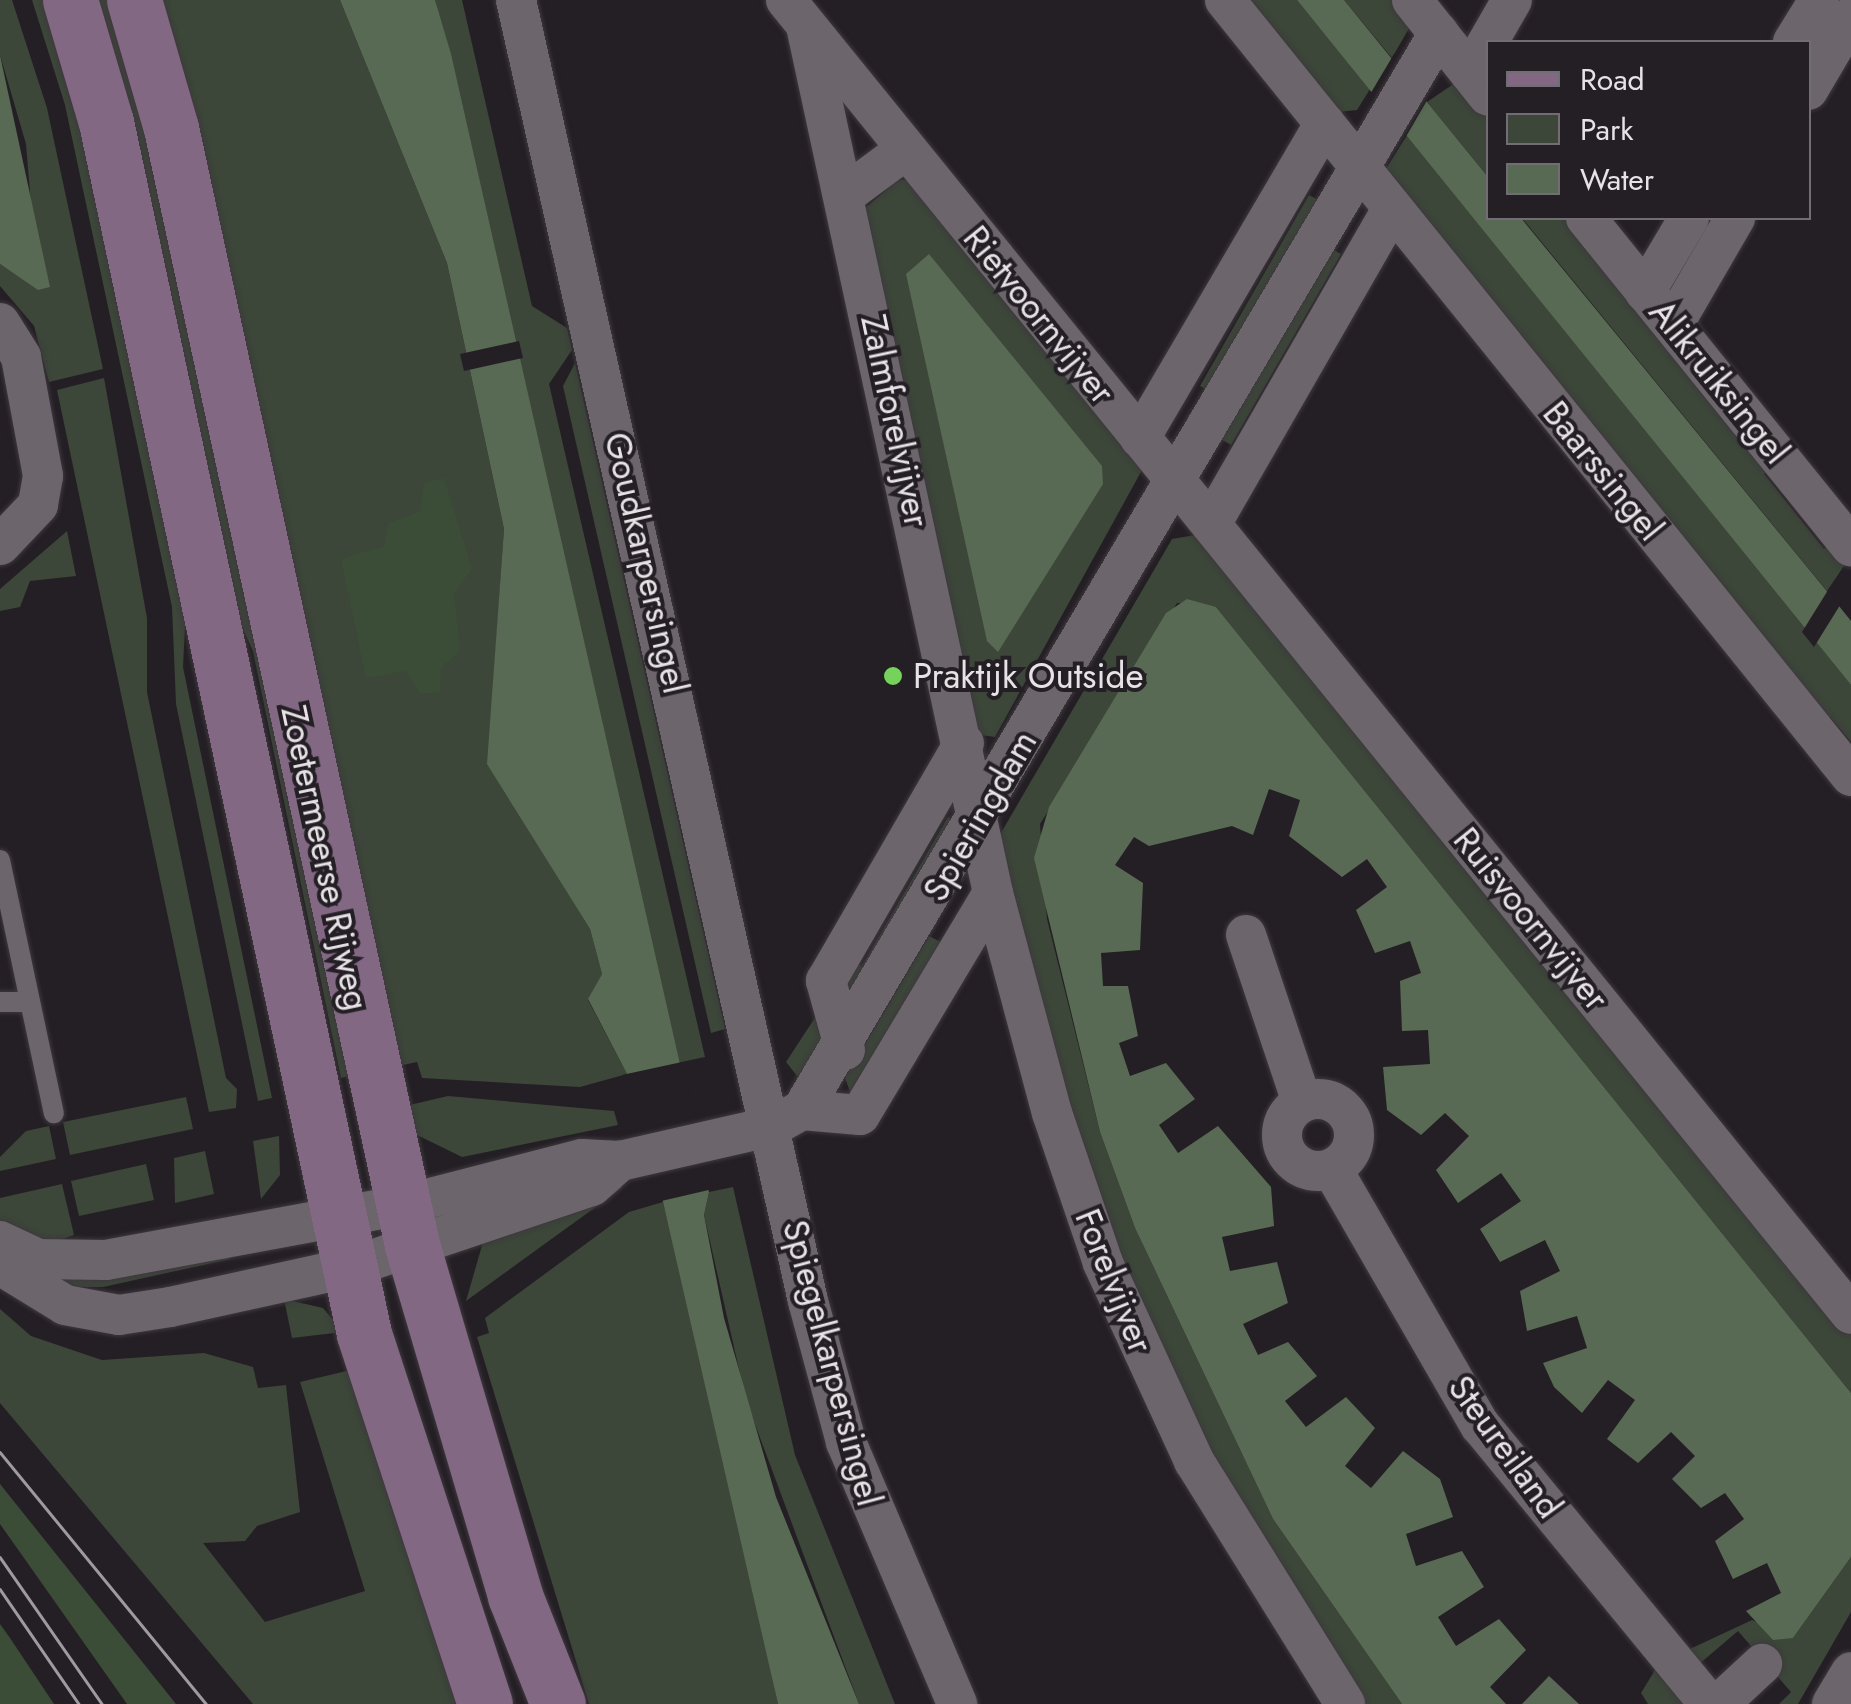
<!DOCTYPE html>
<html>
<head>
<meta charset="utf-8">
<style>
	body { margin:0 }
	#map { position:relative; width:1851px; height:1704px; overflow:hidden; background:#241f24; font-family:Jost,sans-serif }
	div>[style] { position:absolute }
	[style*='--x'] { left:calc(var(--x)*1px); top:calc(var(--y)*1px); width:calc(var(--w)*1px); rotate:calc(var(--a)*1deg) }
	.green>* { inset:0; background:#3c4639 }
	.forest>* { inset:0; background:#3b4d37 }
	.water>* { inset:0; background:#586a53 }
	.pier>* { inset:0; background:#241f24 }
	.roads { filter:drop-shadow(0 0 2px #3e393e) drop-shadow(0 0 2px #3e393e) }
	.service>* { height:20px; margin:-10px; padding:0 10px; transform-origin:10px; border-radius:10px; background:#6c666c }
	.minor>* { height:40px; margin:-20px; padding:0 20px; transform-origin:20px; border-radius:20px; background:#6c666c }
	.minor>.ring { margin:-20px; padding:0; box-sizing:content-box; background:none; border:40px solid #6c666c; border-radius:50% }
	.secondary>* { height:55px; margin:-27.5px; padding:0 27.5px; transform-origin:27.5px; border-radius:27.5px; background:#836884 }
	.tram>* { height:2.5px; margin:-1.25px; padding:0 1.25px; transform-origin:1.25px; border-radius:1.25px; background:#9e9a9e }
	.dots>* { width:28px; height:28px; translate:-50% -50%; box-sizing:border-box; border:5px solid #241f24; border-radius:50% }
	span { translate:-50% -50%; white-space:nowrap; text-align:center; line-height:1.15; -webkit-text-stroke:8px #241f24; paint-order:stroke }
	.street-label { font-size:35px; color:#e6e2e6 }
	.poi-label { font-size:35px; color:#e6e2e6 }
	.left { translate:0 -50%; text-align:left }
	.legend { position:absolute; left:1486px; top:40px; width:325px; height:180px; box-sizing:border-box; background:#241f24; border:2px solid #726d72; margin:0; padding:12px 18px; list-style:none; font-size:30px; color:#e6e2e6 }
	.legend li { display:flex; align-items:center; gap:20px; height:50px }
	.legend b { width:50px; border:2px solid #726d72 }
</style>
</head>
<body>
<div id="map">
	<div class="green">
		<div style="clip-path:polygon(0 0,12px 0,47px 108px,103px 369px,49px 382px,34px 326px,0 286px,0 264px,38px 289px,26px 144px,0 55px)"></div>
		<div style="clip-path:polygon(32px 0,50px 0,80px 98px,186px 606px,183px 667px,272px 1098px,258px 1101px,176px 704px,172px 607px,65px 105px)"></div>
		<div style="clip-path:polygon(87px 0,115px 0,353px 1075px,341px 1078px,253px 651px,219px 576px)"></div>
		<div style="clip-path:polygon(156px 0,340px 0,447px 263px,504px 529px,488px 764px,590px 929px,602px 974px,588px 1000px,627px 1074px,580px 1087px,422px 1078px,417px 1062px,389px 1068px)"></div>
		<div style="clip-path:polygon(435px 0,462px 0,532px 306px,567px 328px,572px 350px,549px 384px,705px 1057px,677px 1063px)"></div>
		<div style="clip-path:polygon(1236px 0,1297px 0,1370px 89px,1357px 110px,1327px 113px)"></div>
		<div style="clip-path:polygon(1344px 0,1394px 0,1412px 23px,1392px 58px)"></div>
		<div style="clip-path:polygon(1455px 83px,1488px 115px,1488px 177px,1427px 102px)"></div>
		<div style="clip-path:polygon(1407px 135px,1851px 685px,1851px 742px,1830px 717px,1821px 723px,1381px 177px)"></div>
		<div style="clip-path:polygon(898px 180px,913px 180px,1142px 470px,995px 737px,981px 735px,972px 748px,862px 211px)"></div>
		<div style="clip-path:polygon(1309px 195px,1320px 201px,1210px 391px,1200px 386px)"></div>
		<div style="clip-path:polygon(1522px 218px,1571px 218px,1772px 466px,1764px 474px,1824px 549px,1833px 542px,1848px 560px,1827px 591px)"></div>
		<div style="clip-path:polygon(1328px 247px,1341px 254px,1231px 445px,1219px 438px)"></div>
		<div style="clip-path:polygon(575px 363px,725px 1029px,711px 1033px,563px 386px)"></div>
		<div style="clip-path:polygon(104px 378px,147px 618px,147px 692px,226px 1078px,237px 1089px,236px 1108px,209px 1112px,57px 390px)"></div>
		<div style="clip-path:polygon(67px 531px,76px 576px,30px 581px,20px 607px,0 611px,0 589px)"></div>
		<div style="clip-path:polygon(1201px 534px,1851px 1331px,1851px 1393px,1216px 607px,1177px 603px,1040px 824px,1047px 919px,1100px 1132px,1135px 1228px,1273px 1519px,1402px 1704px,1358px 1704px,1289px 1610px,1116px 1271px,1001px 862px,998px 838px,1172px 539px)"></div>
		<div style="clip-path:polygon(948px 817px,957px 823px,850px 1012px,838px 977px,849px 958px,862px 966px)"></div>
		<div style="clip-path:polygon(929px 936px,941px 942px,852px 1097px,845px 1078px)"></div>
		<div style="clip-path:polygon(820px 1010px,828px 1046px,801px 1081px,786px 1062px)"></div>
		<div style="clip-path:polygon(448px 1096px,614px 1111px,618px 1125px,462px 1157px,417px 1135px,403px 1116px,401px 1107px)"></div>
		<div style="clip-path:polygon(186px 1097px,193px 1129px,70px 1155px,63px 1122px)"></div>
		<div style="clip-path:polygon(49px 1126px,56px 1159px,0 1171px,0 1157px,26px 1131px)"></div>
		<div style="clip-path:polygon(279px 1136px,280px 1175px,261px 1199px,253px 1141px)"></div>
		<div style="clip-path:polygon(205px 1151px,214px 1194px,175px 1203px,174px 1158px)"></div>
		<div style="clip-path:polygon(146px 1164px,154px 1200px,79px 1216px,71px 1181px)"></div>
		<div style="clip-path:polygon(621px 1183px,622px 1188px,466px 1301px,483px 1242px)"></div>
		<div style="clip-path:polygon(62px 1184px,74px 1235px,42px 1246px,0 1231px,0 1198px)"></div>
		<div style="clip-path:polygon(733px 1187px,795px 1455px,895px 1704px,859px 1704px,746px 1400px,704px 1215px,709px 1192px)"></div>
		<div style="clip-path:polygon(663px 1202px,719px 1430px,778px 1704px,589px 1704px,477px 1337px,489px 1333px,485px 1318px,629px 1212px)"></div>
		<div style="clip-path:polygon(225px 1243px,230px 1259px,103px 1287px,61px 1287px,45px 1271px)"></div>
		<div style="clip-path:polygon(284px 1299px,323px 1308px,343px 1332px,292px 1338px)"></div>
		<div style="clip-path:polygon(0 1309px,31px 1336px,102px 1360px,204px 1353px,253px 1367px,258px 1388px,286px 1385px,300px 1512px,257px 1526px,245px 1541px,203px 1543px,265px 1622px,365px 1591px,300px 1382px,355px 1369px,467px 1704px,253px 1704px,0 1403px)"></div>
		<div style="clip-path:polygon(1851px 1557px,1851px 1612px,1798px 1704px,1779px 1704px,1791px 1692px,1738px 1631px,1691px 1671px,1677px 1655px,1752px 1620px,1793px 1638px)"></div>
		<div style="clip-path:polygon(1658px 1665px,1685px 1704px,1648px 1704px,1641px 1693px)"></div>
	</div>
	<div class="forest">
		<div style="clip-path:polygon(444px 478px,472px 569px,454px 593px,460px 651px,441px 668px,440px 692px,421px 694px,406px 671px,366px 678px,341px 559px,384px 546px,388px 523px,420px 512px,424px 483px)"></div>
		<div style="clip-path:polygon(0 1484px,176px 1704px,127px 1704px,0 1524px)"></div>
		<div style="clip-path:polygon(0 1624px,10px 1638px,54px 1704px,0 1704px)"></div>
	</div>
	<div class="water">
		<div style="clip-path:polygon(340px 0,435px 0,451px 54px,709px 1192px,704px 1215px,724px 1318px,776px 1497px,859px 1704px,778px 1704px,663px 1202px,627px 1074px,588px 999px,602px 974px,590px 929px,487px 764px,504px 529px,447px 263px)"></div>
		<div style="clip-path:polygon(1297px 0,1344px 0,1488px 177px,1488px 218px,1521px 218px,1839px 606px,1851px 621px,1851px 685px)"></div>
		<div style="clip-path:polygon(0 55px,50px 287px,38px 290px,0 264px)"></div>
		<div style="clip-path:polygon(929px 254px,1102px 466px,1103px 484px,998px 652px,987px 641px,906px 274px)"></div>
		<div style="clip-path:polygon(1187px 599px,1216px 607px,1851px 1393px,1851px 1557px,1793px 1638px,1773px 1640px,1746px 1611px,1781px 1593px,1767px 1563px,1733px 1579px,1715px 1541px,1744px 1519px,1725px 1493px,1701px 1508px,1672px 1479px,1695px 1456px,1671px 1432px,1638px 1463px,1607px 1439px,1635px 1400px,1608px 1380px,1582px 1413px,1554px 1387px,1543px 1363px,1587px 1348px,1577px 1316px,1527px 1331px,1520px 1291px,1560px 1271px,1545px 1240px,1500px 1262px,1480px 1229px,1521px 1201px,1501px 1173px,1458px 1203px,1436px 1170px,1469px 1136px,1445px 1113px,1421px 1135px,1387px 1110px,1383px 1067px,1430px 1064px,1428px 1030px,1402px 1031px,1400px 981px,1421px 973px,1410px 941px,1375px 953px,1356px 910px,1387px 887px,1367px 859px,1342px 877px,1289px 836px,1300px 800px,1269px 789px,1253px 835px,1232px 826px,1149px 846px,1134px 837px,1115px 865px,1143px 883px,1140px 950px,1101px 953px,1103px 986px,1128px 986px,1138px 1036px,1119px 1043px,1130px 1076px,1166px 1063px,1195px 1099px,1159px 1125px,1178px 1153px,1218px 1126px,1271px 1187px,1274px 1226px,1222px 1237px,1230px 1271px,1277px 1262px,1288px 1303px,1243px 1324px,1258px 1355px,1288px 1342px,1317px 1376px,1285px 1401px,1306px 1427px,1346px 1397px,1375px 1428px,1345px 1466px,1371px 1488px,1403px 1451px,1440px 1479px,1453px 1517px,1406px 1534px,1416px 1566px,1462px 1551px,1484px 1587px,1438px 1617px,1456px 1646px,1499px 1619px,1526px 1650px,1490px 1687px,1506px 1704px,1402px 1704px,1273px 1519px,1135px 1228px,1100px 1132px,1034px 858px,1049px 807px,1166px 613px)"></div>
		<div style="clip-path:polygon(1549px 1676px,1579px 1704px,1522px 1704px)"></div>
	</div>
	<div class="pier">
		<div style="clip-path:polygon(1394px 54px,1429px 97px,1404px 140px,1369px 96px)"></div>
		<div style="clip-path:polygon(519px 341px,523px 358px,464px 371px,460px 354px)"></div>
		<div style="clip-path:polygon(1830px 587px,1842px 602px,1814px 647px,1802px 632px)"></div>
		<div style="clip-path:polygon(682px 1062px,713px 1189px,657px 1202px,622px 1075px)"></div>
	</div>
	<div class="roads">
		<div class="service">
			<div style="--x:0;--y:860;--w:259;--a:78"></div>
			<div style="--x:0;--y:1002;--w:30;--a:0"></div>
		</div>
		<div class="minor">
			<div style="--x:516;--y:0;--w:1333;--a:77.35"></div>
			<div style="--x:808;--y:1301;--w:146;--a:74.9"></div>
			<div style="--x:846;--y:1442;--w:285;--a:67"></div>
			<div style="--x:786;--y:0;--w:1691;--a:50.98"></div>
			<div style="--x:1225;--y:0;--w:997;--a:51.11"></div>
			<div style="--x:1412;--y:0;--w:122;--a:51.6"></div>
			<div style="--x:806;--y:26;--w:887;--a:77.83"></div>
			<div style="--x:993;--y:893;--w:228;--a:75"></div>
			<div style="--x:1052;--y:1113;--w:158;--a:71.2"></div>
			<div style="--x:1103;--y:1263;--w:218;--a:65.3"></div>
			<div style="--x:1194;--y:1461;--w:286;--a:58.1"></div>
			<div style="--x:1793;--y:42;--w:49;--a:-58.2"></div>
			<div style="--x:1470;--y:73;--w:84;--a:-60.1"></div>
			<div style="--x:1808;--y:90;--w:85;--a:-59.5"></div>
			<div style="--x:846;--y:194;--w:72;--a:-36.6"></div>
			<div style="--x:1586;--y:218;--w:422;--a:51.1"></div>
			<div style="--x:1645;--y:292;--w:86;--a:-59.3"></div>
			<div style="--x:0;--y:323;--w:40;--a:58"></div>
			<div style="--x:21;--y:357;--w:121;--a:79.5"></div>
			<div style="--x:43;--y:476;--w:29;--a:100"></div>
			<div style="--x:38;--y:505;--w:55;--a:133.5"></div>
			<div style="--x:1673;--y:325;--w:124;--a:-59.9"></div>
			<div style="--x:1140;--y:438;--w:365;--a:-59.6"></div>
			<div style="--x:1211;--y:524;--w:361;--a:-60.1"></div>
			<div style="--x:1246;--y:935;--w:176;--a:71.5"></div>
			<div style="--x:845;--y:1050;--w:72;--a:-105.4"></div>
			<div style="--x:826;--y:981;--w:275;--a:-59.9"></div>
			<div class="ring" style="left:1282px;top:1099px;width:32px;height:32px"></div>
			<div style="--x:802;--y:1110;--w:58;--a:4.9"></div>
			<div style="--x:860;--y:1115;--w:259;--a:-59.1"></div>
			<div style="--x:1332;--y:1169;--w:296;--a:60"></div>
			<div style="--x:1480;--y:1425;--w:361;--a:50.6"></div>
			<div style="--x:0;--y:1241;--w:42;--a:25.3"></div>
			<div style="--x:38;--y:1259;--w:68;--a:0.8"></div>
			<div style="--x:106;--y:1260;--w:302;--a:-10.5"></div>
			<div style="--x:403;--y:1205;--w:185;--a:-14.4"></div>
			<div style="--x:582;--y:1159;--w:38;--a:3"></div>
			<div style="--x:620;--y:1161;--w:157;--a:-12.9"></div>
			<div style="--x:773;--y:1126;--w:33;--a:-29"></div>
			<div style="--x:802;--y:1110;--w:1251;--a:-59.4"></div>
			<div style="--x:0;--y:1265;--w:76;--a:31.6"></div>
			<div style="--x:65;--y:1305;--w:55;--a:10.5"></div>
			<div style="--x:119;--y:1315;--w:52;--a:-8.9"></div>
			<div style="--x:170;--y:1307;--w:182;--a:-12.4"></div>
			<div style="--x:348;--y:1268;--w:257;--a:-18.6"></div>
			<div style="--x:592;--y:1186;--w:38;--a:-42"></div>
			<div style="--x:1719;--y:1704;--w:59;--a:-42.9"></div>
			<div style="--x:1832;--y:1704;--w:37;--a:-59"></div>
		</div>
		<div class="secondary">
			<div style="--x:70;--y:0;--w:127;--a:73.6"></div>
			<div style="--x:106;--y:122;--w:1239;--a:77.98"></div>
			<div style="--x:364;--y:1334;--w:389;--a:71.9"></div>
			<div style="--x:134;--y:0;--w:133;--a:73.9"></div>
			<div style="--x:171;--y:128;--w:1143;--a:77.82"></div>
			<div style="--x:412;--y:1245;--w:366;--a:73.6"></div>
			<div style="--x:515;--y:1596;--w:116;--a:68.3"></div>
		</div>
	</div>
	<div class="tram">
		<div style="--x:0;--y:1452;--w:325;--a:50.7"></div>
		<div style="--x:0;--y:1557;--w:179;--a:55.2"></div>
		<div style="--x:0;--y:1589;--w:140;--a:55.5"></div>
	</div>
	<div class="dots">
		<div style="left:893px;top:676px;background:#75d25b"></div>
	</div>
	<div class="street-label">
		<span style="left:1039px;top:315px;rotate:51deg">Rietvoornvijver</span>
		<span style="left:1719px;top:382px;rotate:51deg">Alikruiksingel</span>
		<span style="left:895px;top:421px;rotate:78deg">Zalmforelvijver</span>
		<span style="left:1603px;top:471px;rotate:51deg">Baarssingel</span>
		<span style="left:646px;top:563px;rotate:77deg">Goudkarpersingel</span>
		<span style="left:980px;top:816px;rotate:-60deg">Spieringdam</span>
		<span style="left:325px;top:858px;rotate:78deg">Zoetermeerse Rijweg</span>
		<span style="left:1531px;top:919px;rotate:51deg">Ruisvoornvijver</span>
		<span style="left:1114px;top:1281px;rotate:68deg">Forelvijver</span>
		<span style="left:832px;top:1363px;rotate:75deg">Spiegelkarpersingel</span>
		<span style="left:1505px;top:1447px;rotate:54deg">Steureiland</span>
	</div>
	<div class="poi-label">
		<span class="left" style="left:913px;top:676px">Praktijk Outside</span>
	</div>
	<ul class="legend">
	<li><b style="height:12px;background:#836884"></b>Road</li>
	<li><b style="height:28px;background:#3c4639"></b>Park</li>
	<li><b style="height:28px;background:#586a53"></b>Water</li>
	</ul>
</div>
</body>
</html>
